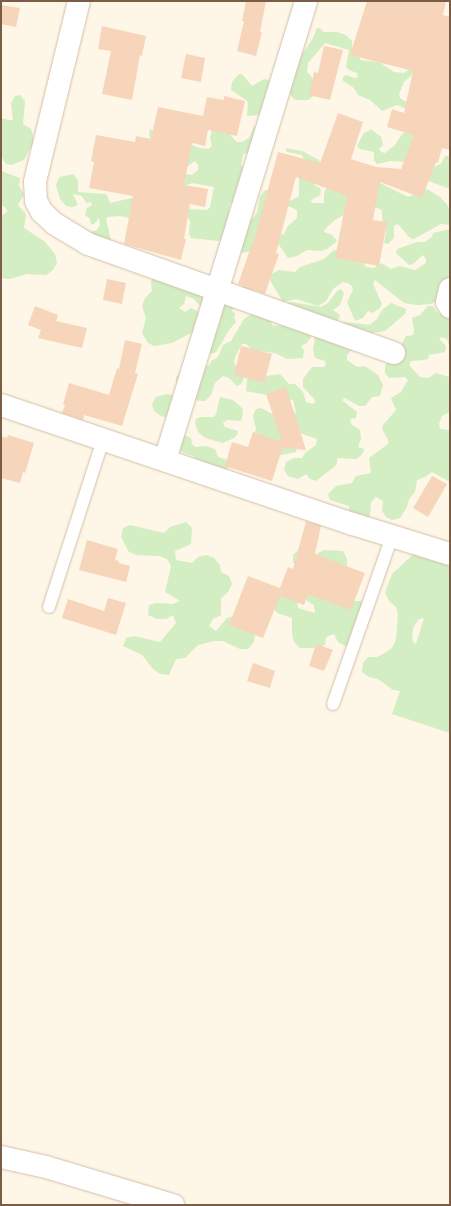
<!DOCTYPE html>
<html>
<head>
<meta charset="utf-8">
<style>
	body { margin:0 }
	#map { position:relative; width:451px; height:1206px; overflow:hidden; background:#fef6e6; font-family:"Titillium Web",sans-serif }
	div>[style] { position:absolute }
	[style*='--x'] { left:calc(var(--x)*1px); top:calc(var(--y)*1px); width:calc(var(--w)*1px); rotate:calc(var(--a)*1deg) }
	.green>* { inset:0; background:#d2eec2 }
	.building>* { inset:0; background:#f7d5bb }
	.roads { filter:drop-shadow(0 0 1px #d2beaa) drop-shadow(0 0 1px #d2beaa) }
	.service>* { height:12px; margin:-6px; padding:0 6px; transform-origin:6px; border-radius:6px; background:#fff }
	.minor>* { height:22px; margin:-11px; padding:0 11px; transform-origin:11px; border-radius:11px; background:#fff }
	span { translate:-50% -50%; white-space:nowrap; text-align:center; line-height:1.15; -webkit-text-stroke:3px #fff9ee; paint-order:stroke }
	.frame { position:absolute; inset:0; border:2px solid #7b5c47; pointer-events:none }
</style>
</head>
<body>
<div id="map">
	<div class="green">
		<div style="clip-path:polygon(317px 28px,321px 29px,324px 32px,337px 32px,346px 35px,352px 41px,352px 50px,361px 60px,379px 62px,394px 72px,403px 73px,407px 71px,410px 68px,413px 52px,413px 74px,404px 82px,399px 94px,400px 98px,404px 101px,413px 103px,409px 110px,397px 105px,382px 111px,370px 100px,358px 95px,354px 88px,343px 81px,343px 77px,346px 75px,354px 78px,358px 77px,357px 73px,349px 70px,346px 67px,349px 50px,325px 43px,308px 63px,307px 72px,312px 77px,315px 95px,308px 100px,295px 100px,292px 97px,288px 90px,297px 61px,312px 40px)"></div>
		<div style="clip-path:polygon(242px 74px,252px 86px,264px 79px,273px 81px,260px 115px,247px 116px,248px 103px,246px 100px,231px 90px,232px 82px,238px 75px)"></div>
		<div style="clip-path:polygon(20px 95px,25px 101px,23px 124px,31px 129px,33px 135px,33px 143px,24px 160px,11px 165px,6px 164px,1px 156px,1px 118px,9px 120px,13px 120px,11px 103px,15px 96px)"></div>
		<div style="clip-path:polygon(254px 126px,257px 130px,251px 152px,243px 154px,241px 165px,244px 168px,234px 204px,230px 203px,226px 238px,218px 241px,191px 238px,189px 234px,190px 221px,188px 218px,184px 216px,186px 209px,207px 210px,210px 207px,214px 187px,192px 183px,185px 186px,170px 172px,192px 175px,198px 170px,198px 165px,195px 161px,185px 168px,152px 146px,149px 134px,150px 129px,200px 148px,208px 149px,212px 146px,210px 138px,212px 130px,231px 128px,231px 136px,237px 142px,242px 142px,249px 138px)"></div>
		<div style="clip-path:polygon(371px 129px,381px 137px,383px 145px,379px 149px,381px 152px,385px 153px,395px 145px,402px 134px,414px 129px,433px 167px,441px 164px,445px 156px,450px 156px,450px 189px,423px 179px,412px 162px,390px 161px,377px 164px,374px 160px,374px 152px,360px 149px,357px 146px,363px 134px)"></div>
		<div style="clip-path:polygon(285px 148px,302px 151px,319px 160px,321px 166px,314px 185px,320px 188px,321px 192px,319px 196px,311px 200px,312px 203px,324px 203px,324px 192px,328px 187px,376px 181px,408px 197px,427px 189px,440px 197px,448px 206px,450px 211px,450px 225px,441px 224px,414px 239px,410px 238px,398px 224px,394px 226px,394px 238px,388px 244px,384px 243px,386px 231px,382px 218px,382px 210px,373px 206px,350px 211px,335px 220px,325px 229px,324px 232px,332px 235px,337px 241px,327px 249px,321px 251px,307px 250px,297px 256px,288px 258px,279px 245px,269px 238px,253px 251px,240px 253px,250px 221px,257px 213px,260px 197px,265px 190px,274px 191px,280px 235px,284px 234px,288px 226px,297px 218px,297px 210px,288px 206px,288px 202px,299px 196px,299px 177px,304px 160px,302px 155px,287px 152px)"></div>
		<div style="clip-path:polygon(1px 171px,20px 178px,19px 186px,24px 194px,18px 205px,26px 214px,24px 228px,44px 241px,55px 254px,57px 263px,53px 270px,46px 275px,27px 274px,10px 279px,1px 278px,1px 216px,7px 212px,6px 208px,1px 205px)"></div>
		<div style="clip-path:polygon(73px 174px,78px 180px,78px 192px,105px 194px,107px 195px,110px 203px,136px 197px,129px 218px,120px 216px,107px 217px,106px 219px,112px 244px,87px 233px,97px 230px,100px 225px,99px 218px,95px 223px,91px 225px,90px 219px,85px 215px,87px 208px,92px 205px,91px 202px,86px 203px,82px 196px,73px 194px,78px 205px,73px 207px,66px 206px,60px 199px,56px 185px,58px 180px,60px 177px)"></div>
		<div style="clip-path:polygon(450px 229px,450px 296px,431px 304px,417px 305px,404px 303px,375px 280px,373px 284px,382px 304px,380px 308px,372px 313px,368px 311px,363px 318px,355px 321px,347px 302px,353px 290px,352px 286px,348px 283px,343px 282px,333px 289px,326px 301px,318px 306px,296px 299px,283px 302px,271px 282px,270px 278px,272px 274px,279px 270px,295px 272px,300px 267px,324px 259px,334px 250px,341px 251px,365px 260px,364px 264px,366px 267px,374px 268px,381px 263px,391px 269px,399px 266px,415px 270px,426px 263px,426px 259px,423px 255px,413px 264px,409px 265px,396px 253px,397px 249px,417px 242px,425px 242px,432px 237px,433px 233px)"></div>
		<div style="clip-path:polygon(153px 278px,203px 287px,205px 303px,199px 305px,194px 299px,186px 296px,184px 304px,179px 308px,185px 312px,191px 308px,199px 312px,194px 330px,191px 333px,172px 343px,154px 346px,148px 343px,142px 333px,146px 318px,142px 306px,145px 298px,152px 291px,151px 282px)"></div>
		<div style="clip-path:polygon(242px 286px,251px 288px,256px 294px,234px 307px,232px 311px,236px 314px,234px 316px,236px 322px,229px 330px,216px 352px,206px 356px,197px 330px)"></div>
		<div style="clip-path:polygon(341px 289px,344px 293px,340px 305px,333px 310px,340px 315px,338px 321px,271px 322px,273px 326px,288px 324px,308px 332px,311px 337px,307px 343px,301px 346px,304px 351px,303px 358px,287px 359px,275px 353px,252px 350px,246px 344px,242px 344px,235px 357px,234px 363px,244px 378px,241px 384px,237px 386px,229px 378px,223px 376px,215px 383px,211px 395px,205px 401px,192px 400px,170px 418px,161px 416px,154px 411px,152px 404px,156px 397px,167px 394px,177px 396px,176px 377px,184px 370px,210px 365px,211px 361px,218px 357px,223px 345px,231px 341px,244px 319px,253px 313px,265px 296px,272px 297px,284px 303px,292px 302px,321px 307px,328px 303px,337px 291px)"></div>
		<div style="clip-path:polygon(391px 303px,406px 309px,405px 314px,385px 331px,365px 334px,347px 355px,347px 360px,357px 367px,365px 366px,378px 375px,383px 385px,380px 396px,372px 397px,365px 406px,359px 406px,345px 398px,342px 400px,357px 412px,356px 418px,350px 419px,351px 424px,360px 430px,361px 439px,358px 447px,364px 449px,363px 453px,357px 459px,337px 458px,337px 464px,334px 467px,316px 481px,310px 479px,306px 474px,298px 479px,288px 476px,284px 470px,286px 462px,294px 458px,302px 458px,305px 453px,316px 445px,317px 439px,300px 433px,296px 452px,281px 455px,254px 436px,256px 429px,253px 416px,256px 409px,261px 408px,273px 414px,292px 415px,296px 412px,293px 400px,246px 391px,247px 380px,251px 375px,256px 374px,266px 376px,280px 374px,289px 384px,295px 384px,303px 392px,306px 402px,314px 404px,315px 400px,303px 387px,303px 379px,312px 367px,324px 367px,326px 363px,325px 361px,315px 358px,313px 349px,315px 339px,311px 331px,345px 322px,370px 325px,377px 319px,382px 310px)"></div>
		<div style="clip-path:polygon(428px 306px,433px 306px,438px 313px,450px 314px,450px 348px,447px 339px,442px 337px,439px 339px,446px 346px,445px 352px,429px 355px,428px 359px,424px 360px,411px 361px,409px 365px,420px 377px,428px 378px,436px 373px,449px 377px,450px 375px,450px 412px,442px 416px,439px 424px,440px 429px,450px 430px,450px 482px,432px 472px,425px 477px,417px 480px,415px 492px,409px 499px,407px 507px,400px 518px,392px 520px,386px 517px,382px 511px,383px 501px,376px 497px,371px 502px,370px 516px,366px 518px,349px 513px,349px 506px,330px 500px,328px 494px,336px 486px,352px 483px,356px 476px,371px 473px,369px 458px,388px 444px,388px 440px,382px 429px,383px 425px,396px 410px,391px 398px,401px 392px,408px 380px,405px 377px,389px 378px,385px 373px,385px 367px,387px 362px,393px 359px,406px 336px,413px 335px,414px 330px,412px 318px,420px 315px)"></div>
		<div style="clip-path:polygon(220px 397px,233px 400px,242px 408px,243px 413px,241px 421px,227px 420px,223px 423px,225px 427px,238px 431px,237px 435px,234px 438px,223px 443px,205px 438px,198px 432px,195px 423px,196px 419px,200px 417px,214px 417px,216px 414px)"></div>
		<div style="clip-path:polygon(181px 434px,191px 438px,192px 444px,195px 447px,206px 446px,215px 449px,218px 457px,228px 460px,229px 468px,223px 470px,211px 464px,201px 463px,193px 456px,182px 452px,179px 449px)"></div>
		<div style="clip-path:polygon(186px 522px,192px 528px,191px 544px,175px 551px,176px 560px,192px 563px,198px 557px,207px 555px,214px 558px,220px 565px,221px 572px,229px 576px,232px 584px,228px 592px,221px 598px,221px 615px,213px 619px,209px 626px,216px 631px,227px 618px,235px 616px,255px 634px,254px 642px,248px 649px,240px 649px,223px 641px,214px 641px,198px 645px,185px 658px,176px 659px,169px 675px,160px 674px,153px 669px,142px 655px,123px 646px,126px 638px,134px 636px,160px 642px,176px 623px,173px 615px,166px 619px,157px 619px,148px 615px,149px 605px,156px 603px,173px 604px,180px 601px,165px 592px,171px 566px,167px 559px,159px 556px,137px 555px,129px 552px,121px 537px,123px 528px,130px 525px,164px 533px,170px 527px)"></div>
		<div style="clip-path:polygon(299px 549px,316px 554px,324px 550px,343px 551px,347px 559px,348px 601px,366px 601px,354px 646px,345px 646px,338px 642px,334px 634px,326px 637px,325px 645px,316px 648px,300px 648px,294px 642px,292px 634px,292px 618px,277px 613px,272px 607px,280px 595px,297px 599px,298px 608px,315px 613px,314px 605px,307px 601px,304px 593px,300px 566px,293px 563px,293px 555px)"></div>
		<div style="clip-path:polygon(evenodd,418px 550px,447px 560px,450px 572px,450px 733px,392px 714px,400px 691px,393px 690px,378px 679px,369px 677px,362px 672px,363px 663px,368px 657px,377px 657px,385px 653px,392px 648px,396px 640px,398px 614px,396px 607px,389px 601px,385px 593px,392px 574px,418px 550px,424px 618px,416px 644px,413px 642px,412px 634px,414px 626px,419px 619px,424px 618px)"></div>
	</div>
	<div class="building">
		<div style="clip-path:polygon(246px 1px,266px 1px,260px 32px,262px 32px,256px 56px,237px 51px,244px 21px,242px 21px)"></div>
		<div style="clip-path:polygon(367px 1px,446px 1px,443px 15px,450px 17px,450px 150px,442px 148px,438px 163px,436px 162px,422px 198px,380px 182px,373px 220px,387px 222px,379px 266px,335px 258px,347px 196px,296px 177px,276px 253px,279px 254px,265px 294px,238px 284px,252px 244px,253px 244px,278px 152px,320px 163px,338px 113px,363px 122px,351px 159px,376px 167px,401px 169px,414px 135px,387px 127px,392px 109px,404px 113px,413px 71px,350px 55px)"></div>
		<div style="clip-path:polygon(1px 5px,20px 8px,16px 27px,1px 24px)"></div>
		<div style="clip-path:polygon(102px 26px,146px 36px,142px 56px,140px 55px,132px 100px,102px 94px,111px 51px,98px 49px)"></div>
		<div style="clip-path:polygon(324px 46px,343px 50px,330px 100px,309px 95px,314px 72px,318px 73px)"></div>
		<div style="clip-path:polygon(186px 54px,205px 58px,201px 82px,181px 78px)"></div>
		<div style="clip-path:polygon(224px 96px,245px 101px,237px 136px,208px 130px,205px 146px,192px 143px,184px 185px,208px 189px,205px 207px,190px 204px,184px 239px,186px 239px,181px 260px,124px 244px,133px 196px,89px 188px,94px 162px,91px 161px,96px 135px,135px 142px,136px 136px,151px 139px,158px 107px,203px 116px,207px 97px,224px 100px)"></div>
		<div style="clip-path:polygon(107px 279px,126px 283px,122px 304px,103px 300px)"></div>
		<div style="clip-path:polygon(35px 306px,58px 315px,56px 321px,87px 328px,82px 348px,38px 338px,41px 330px,28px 325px)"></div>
		<div style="clip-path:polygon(125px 340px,142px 344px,135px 373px,138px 374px,122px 426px,84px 415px,83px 420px,62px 413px,65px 405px,63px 404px,69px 383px,109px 395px,117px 368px,119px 369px)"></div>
		<div style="clip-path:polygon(241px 346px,272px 354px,264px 383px,234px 375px)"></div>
		<div style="clip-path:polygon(286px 387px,306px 450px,284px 448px,283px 446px,272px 481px,225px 466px,232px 442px,248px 447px,253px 432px,282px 442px,266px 394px)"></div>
		<div style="clip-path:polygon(8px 435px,34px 443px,25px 473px,23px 472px,20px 483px,1px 478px,1px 436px,7px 438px)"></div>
		<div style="clip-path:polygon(432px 476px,447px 484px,428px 517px,413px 508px)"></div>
		<div style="clip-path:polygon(306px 521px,321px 526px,315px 554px,365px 573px,351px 610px,308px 594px,304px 605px,280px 596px,263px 638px,229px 625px,248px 576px,280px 588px,288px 567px,293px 569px)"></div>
		<div style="clip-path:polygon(87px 540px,118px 549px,115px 560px,119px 561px,119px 563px,130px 566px,126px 582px,79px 570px)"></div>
		<div style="clip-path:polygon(108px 598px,126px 603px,116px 635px,62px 618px,68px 599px,104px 611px)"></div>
		<div style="clip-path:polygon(316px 644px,333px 650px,324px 671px,309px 666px)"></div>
		<div style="clip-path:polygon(253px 663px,275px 671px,270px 688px,247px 681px)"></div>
	</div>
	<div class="roads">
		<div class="service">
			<div style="--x:49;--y:607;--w:176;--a:-72.1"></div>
			<div style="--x:333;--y:704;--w:178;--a:-70.6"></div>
		</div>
		<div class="minor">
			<div style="--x:79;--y:1;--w:186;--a:103.7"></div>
			<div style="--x:35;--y:182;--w:19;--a:87"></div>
			<div style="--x:36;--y:201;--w:13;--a:61"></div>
			<div style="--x:42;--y:212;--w:18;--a:43"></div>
			<div style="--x:55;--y:224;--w:39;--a:31"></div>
			<div style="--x:88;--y:244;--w:325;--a:19.6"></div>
			<div style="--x:450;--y:289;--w:13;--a:103"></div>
			<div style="--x:447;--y:302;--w:6;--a:59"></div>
			<div style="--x:1;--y:405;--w:372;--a:18.7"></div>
			<div style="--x:353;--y:524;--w:102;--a:17.2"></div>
			<div style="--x:165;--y:460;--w:480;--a:-72.9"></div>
			<div style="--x:1;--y:1157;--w:46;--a:12.5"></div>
			<div style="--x:46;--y:1167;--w:133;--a:16.7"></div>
		</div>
	</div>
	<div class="frame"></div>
</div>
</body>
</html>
